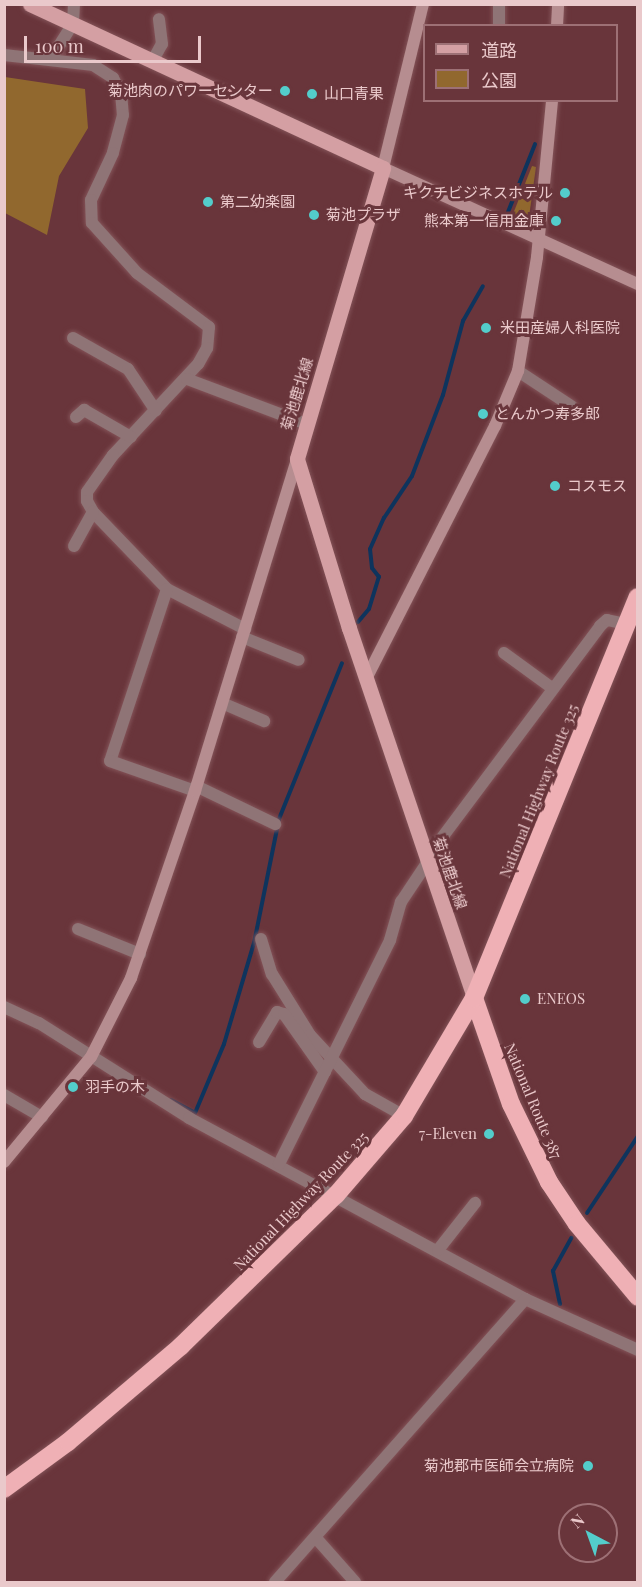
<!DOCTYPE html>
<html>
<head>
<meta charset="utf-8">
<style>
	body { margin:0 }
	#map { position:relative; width:642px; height:1587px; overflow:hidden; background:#69353b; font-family:"Playfair Display","Noto Sans JP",serif }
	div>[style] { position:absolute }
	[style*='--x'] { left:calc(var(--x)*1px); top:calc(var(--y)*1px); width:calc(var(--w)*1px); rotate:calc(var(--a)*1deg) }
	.green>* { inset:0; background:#91682e }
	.stream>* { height:4px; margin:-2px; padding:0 2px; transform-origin:2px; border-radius:2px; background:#0e345d }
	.roads { filter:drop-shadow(0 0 2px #835358) drop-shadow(0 0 2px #835358) }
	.street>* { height:12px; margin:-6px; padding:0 6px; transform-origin:6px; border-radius:6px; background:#8f7476 }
	.secondary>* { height:12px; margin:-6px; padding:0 6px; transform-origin:6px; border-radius:6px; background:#b68d90 }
	.primary>* { height:15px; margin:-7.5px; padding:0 7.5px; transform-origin:7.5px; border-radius:7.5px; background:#d49fa3 }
	.highway>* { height:18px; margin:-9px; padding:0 9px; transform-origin:9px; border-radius:9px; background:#efb0b5 }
	.dots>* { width:16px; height:16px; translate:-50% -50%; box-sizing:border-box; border:3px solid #69353b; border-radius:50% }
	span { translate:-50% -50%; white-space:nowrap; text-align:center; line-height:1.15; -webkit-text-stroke:6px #69353b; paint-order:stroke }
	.poi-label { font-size:15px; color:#eac9cb }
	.right { translate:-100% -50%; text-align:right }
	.left { translate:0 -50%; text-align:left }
	.street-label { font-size:15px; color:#eac9cb }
	.frame { position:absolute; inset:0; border:6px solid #eac9cb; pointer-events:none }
	.legend { position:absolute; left:423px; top:24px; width:195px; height:78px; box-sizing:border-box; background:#69353b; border:2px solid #9d7075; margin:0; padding:8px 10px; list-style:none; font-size:18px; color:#eac9cb }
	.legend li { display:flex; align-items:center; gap:12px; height:30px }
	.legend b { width:30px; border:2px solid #9d7075 }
	.north { position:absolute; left:558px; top:1503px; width:60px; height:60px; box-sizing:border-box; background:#69353b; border:2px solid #9d7075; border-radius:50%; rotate:319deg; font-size:16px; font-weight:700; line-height:24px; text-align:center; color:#eac9cb }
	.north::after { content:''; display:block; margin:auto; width:21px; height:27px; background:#53cdcb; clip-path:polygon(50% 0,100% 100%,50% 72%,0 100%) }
	.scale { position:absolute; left:24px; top:36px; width:177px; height:27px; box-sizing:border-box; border:3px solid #eac9cb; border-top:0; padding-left:8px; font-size:18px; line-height:21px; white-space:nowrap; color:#eac9cb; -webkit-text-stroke:4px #69353b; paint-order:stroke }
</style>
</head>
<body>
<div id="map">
	<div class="green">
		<div style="clip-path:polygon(5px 77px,85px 89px,88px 128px,59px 176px,47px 235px,5px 213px)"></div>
		<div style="clip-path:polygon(532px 166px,536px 167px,529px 217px,525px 220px,513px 214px)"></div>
	</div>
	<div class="stream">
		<div style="--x:508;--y:212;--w:73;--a:-68.3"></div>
		<div style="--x:358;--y:622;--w:17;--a:-50"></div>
		<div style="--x:369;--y:609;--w:34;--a:-73"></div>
		<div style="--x:379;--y:577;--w:11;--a:-128"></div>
		<div style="--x:372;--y:568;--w:19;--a:-96"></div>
		<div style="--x:370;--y:549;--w:34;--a:-66"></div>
		<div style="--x:384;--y:518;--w:50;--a:-56.3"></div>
		<div style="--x:412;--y:476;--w:87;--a:-69.1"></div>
		<div style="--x:443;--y:395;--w:77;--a:-74.9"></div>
		<div style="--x:463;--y:321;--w:40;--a:-60.3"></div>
		<div style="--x:171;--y:1100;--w:27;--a:28"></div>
		<div style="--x:195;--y:1113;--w:75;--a:-67.2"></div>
		<div style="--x:224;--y:1044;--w:105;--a:-73.5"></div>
		<div style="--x:254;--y:943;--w:126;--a:-78.6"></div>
		<div style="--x:279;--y:819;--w:168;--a:-68"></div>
		<div style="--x:587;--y:1213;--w:92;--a:-56.5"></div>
		<div style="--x:560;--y:1304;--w:34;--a:-102"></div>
		<div style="--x:553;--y:1271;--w:38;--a:-61"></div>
	</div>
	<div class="roads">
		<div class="street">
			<div style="--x:499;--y:4;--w:22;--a:90"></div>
			<div style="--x:4;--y:55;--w:90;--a:6.4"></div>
			<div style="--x:93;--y:65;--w:24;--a:33"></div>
			<div style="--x:113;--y:78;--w:17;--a:62"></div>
			<div style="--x:121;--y:93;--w:22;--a:85"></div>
			<div style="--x:123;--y:115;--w:39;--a:105"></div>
			<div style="--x:113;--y:153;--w:52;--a:115.1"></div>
			<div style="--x:91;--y:200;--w:23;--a:88"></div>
			<div style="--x:92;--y:223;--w:67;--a:48"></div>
			<div style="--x:137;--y:273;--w:90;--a:36.9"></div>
			<div style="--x:209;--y:327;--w:21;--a:95"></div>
			<div style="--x:207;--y:348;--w:18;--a:119"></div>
			<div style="--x:198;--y:364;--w:125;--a:133"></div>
			<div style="--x:113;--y:455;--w:45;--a:125.1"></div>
			<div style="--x:87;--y:492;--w:9;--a:90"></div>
			<div style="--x:87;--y:501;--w:13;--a:61"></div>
			<div style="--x:93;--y:512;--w:107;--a:46.1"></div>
			<div style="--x:167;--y:589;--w:88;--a:27.1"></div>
			<div style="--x:52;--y:57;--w:40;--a:-58"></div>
			<div style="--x:73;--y:23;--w:19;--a:-87"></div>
			<div style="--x:153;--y:60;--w:18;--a:-61"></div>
			<div style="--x:162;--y:44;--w:25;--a:-97"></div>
			<div style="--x:73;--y:338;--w:63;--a:29.4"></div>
			<div style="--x:128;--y:369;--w:50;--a:56.3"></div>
			<div style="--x:518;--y:371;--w:64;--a:33.4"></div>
			<div style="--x:187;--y:379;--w:128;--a:20.6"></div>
			<div style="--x:76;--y:417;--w:11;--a:-41"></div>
			<div style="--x:84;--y:410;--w:54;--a:29.9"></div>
			<div style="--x:74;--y:546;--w:39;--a:-61"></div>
			<div style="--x:167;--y:589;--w:181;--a:108.3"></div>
			<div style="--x:110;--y:761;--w:90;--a:19.4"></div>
			<div style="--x:242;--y:637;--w:61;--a:22"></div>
			<div style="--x:504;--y:653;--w:59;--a:36.1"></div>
			<div style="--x:222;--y:703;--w:46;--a:23.2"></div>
			<div style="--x:196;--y:786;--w:88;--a:25.7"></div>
			<div style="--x:426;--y:859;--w:291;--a:-53.2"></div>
			<div style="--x:600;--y:626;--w:9;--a:-41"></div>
			<div style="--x:607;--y:620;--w:19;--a:12"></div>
			<div style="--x:78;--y:929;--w:67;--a:22"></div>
			<div style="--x:261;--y:939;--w:37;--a:73"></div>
			<div style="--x:272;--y:974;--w:72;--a:58.1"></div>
			<div style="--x:310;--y:1035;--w:81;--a:47"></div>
			<div style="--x:365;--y:1094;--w:45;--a:29.4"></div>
			<div style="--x:4;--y:1007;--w:38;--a:25"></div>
			<div style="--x:39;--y:1023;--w:178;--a:32.3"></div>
			<div style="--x:189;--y:1118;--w:382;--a:28.3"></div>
			<div style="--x:525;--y:1299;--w:124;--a:24.3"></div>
			<div style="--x:259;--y:1042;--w:35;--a:-59"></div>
			<div style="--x:277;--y:1012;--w:7;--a:16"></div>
			<div style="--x:284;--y:1014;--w:71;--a:54.7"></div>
			<div style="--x:4;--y:1095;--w:44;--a:30.1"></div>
			<div style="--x:279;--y:1164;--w:250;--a:-63.6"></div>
			<div style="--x:390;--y:940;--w:40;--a:-74"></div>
			<div style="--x:401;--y:902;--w:47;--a:-56.3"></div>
			<div style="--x:438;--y:1250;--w:60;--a:-51.8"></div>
			<div style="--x:316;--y:1538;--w:59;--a:48.4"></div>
			<div style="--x:275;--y:1582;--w:378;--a:-48.5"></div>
		</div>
		<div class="secondary">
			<div style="--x:423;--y:4;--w:169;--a:103.7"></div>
			<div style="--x:383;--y:168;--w:280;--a:24.5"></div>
			<div style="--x:557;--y:26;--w:22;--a:-87"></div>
			<div style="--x:366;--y:679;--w:284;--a:-63"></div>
			<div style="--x:495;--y:426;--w:60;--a:-67.3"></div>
			<div style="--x:518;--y:371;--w:116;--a:-80.5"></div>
			<div style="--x:537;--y:257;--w:158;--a:-84.5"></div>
			<div style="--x:4;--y:1162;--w:136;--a:-50.4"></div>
			<div style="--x:91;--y:1057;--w:89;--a:-63.1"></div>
			<div style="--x:131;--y:978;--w:198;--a:-71.1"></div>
			<div style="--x:195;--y:791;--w:347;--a:-72.9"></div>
		</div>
		<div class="primary">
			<div style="--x:30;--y:4;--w:389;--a:24.9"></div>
			<div style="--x:383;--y:168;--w:303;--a:106.5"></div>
			<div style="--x:297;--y:459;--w:177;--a:72.9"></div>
			<div style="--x:349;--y:628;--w:391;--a:71.3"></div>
		</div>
		<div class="highway">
			<div style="--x:474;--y:998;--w:112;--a:70.8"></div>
			<div style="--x:511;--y:1104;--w:87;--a:64"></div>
			<div style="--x:549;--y:1182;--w:50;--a:56.3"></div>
			<div style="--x:577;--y:1224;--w:95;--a:50.1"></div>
			<div style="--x:4;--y:1489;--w:79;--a:-36.3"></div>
			<div style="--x:68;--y:1442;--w:148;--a:-40.3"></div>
			<div style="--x:181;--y:1346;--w:216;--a:-44.3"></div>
			<div style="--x:336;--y:1195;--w:104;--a:-49.3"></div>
			<div style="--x:404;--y:1116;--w:137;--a:-59.3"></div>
			<div style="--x:474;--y:998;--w:433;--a:-67.8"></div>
		</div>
	</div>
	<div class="dots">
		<div style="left:285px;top:91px;background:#53cdcb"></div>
		<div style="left:312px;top:94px;background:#53cdcb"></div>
		<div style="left:565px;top:193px;background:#53cdcb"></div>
		<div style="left:208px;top:202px;background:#53cdcb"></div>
		<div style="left:314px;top:215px;background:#53cdcb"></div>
		<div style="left:556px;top:221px;background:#53cdcb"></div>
		<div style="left:486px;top:328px;background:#53cdcb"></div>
		<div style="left:483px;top:414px;background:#53cdcb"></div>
		<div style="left:555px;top:486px;background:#53cdcb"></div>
		<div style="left:525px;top:999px;background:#53cdcb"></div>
		<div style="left:73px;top:1087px;background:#53cdcb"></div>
		<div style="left:489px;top:1134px;background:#53cdcb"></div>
		<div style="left:588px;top:1466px;background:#53cdcb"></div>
	</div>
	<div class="poi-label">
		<span class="right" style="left:273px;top:91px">菊池肉のパワーセンター</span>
		<span class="left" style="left:324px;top:94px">山口青果</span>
		<span class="right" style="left:553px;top:193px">キクチビジネスホテル</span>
		<span class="left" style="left:220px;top:202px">第二幼楽園</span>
		<span class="left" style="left:326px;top:215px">菊池プラザ</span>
		<span class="right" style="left:544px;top:221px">熊本第一信用金庫</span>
		<span class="left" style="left:500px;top:328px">米田産婦人科医院</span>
		<span class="left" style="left:495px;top:414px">とんかつ寿多郎</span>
		<span class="left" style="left:567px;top:486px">コスモス</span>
		<span class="left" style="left:537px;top:999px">ENEOS</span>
		<span class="left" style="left:85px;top:1087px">羽手の木</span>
		<span class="right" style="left:477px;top:1134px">7-Eleven</span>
		<span class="right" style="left:574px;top:1466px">菊池郡市医師会立病院</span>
	</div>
	<div class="street-label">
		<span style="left:297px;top:394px;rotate:-73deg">菊池鹿北線</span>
		<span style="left:539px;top:791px;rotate:-68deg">National Highway Route 325</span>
		<span style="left:450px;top:873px;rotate:71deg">菊池鹿北線</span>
		<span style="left:533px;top:1101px;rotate:67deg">National Route 387</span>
		<span style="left:301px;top:1201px;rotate:-46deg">National Highway Route 325</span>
	</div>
	<div class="frame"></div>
	<ul class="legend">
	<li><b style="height:8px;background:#d49fa3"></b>道路</li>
	<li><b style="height:16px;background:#91682e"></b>公園</li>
	</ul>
	<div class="north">N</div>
	<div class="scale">100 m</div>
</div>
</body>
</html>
